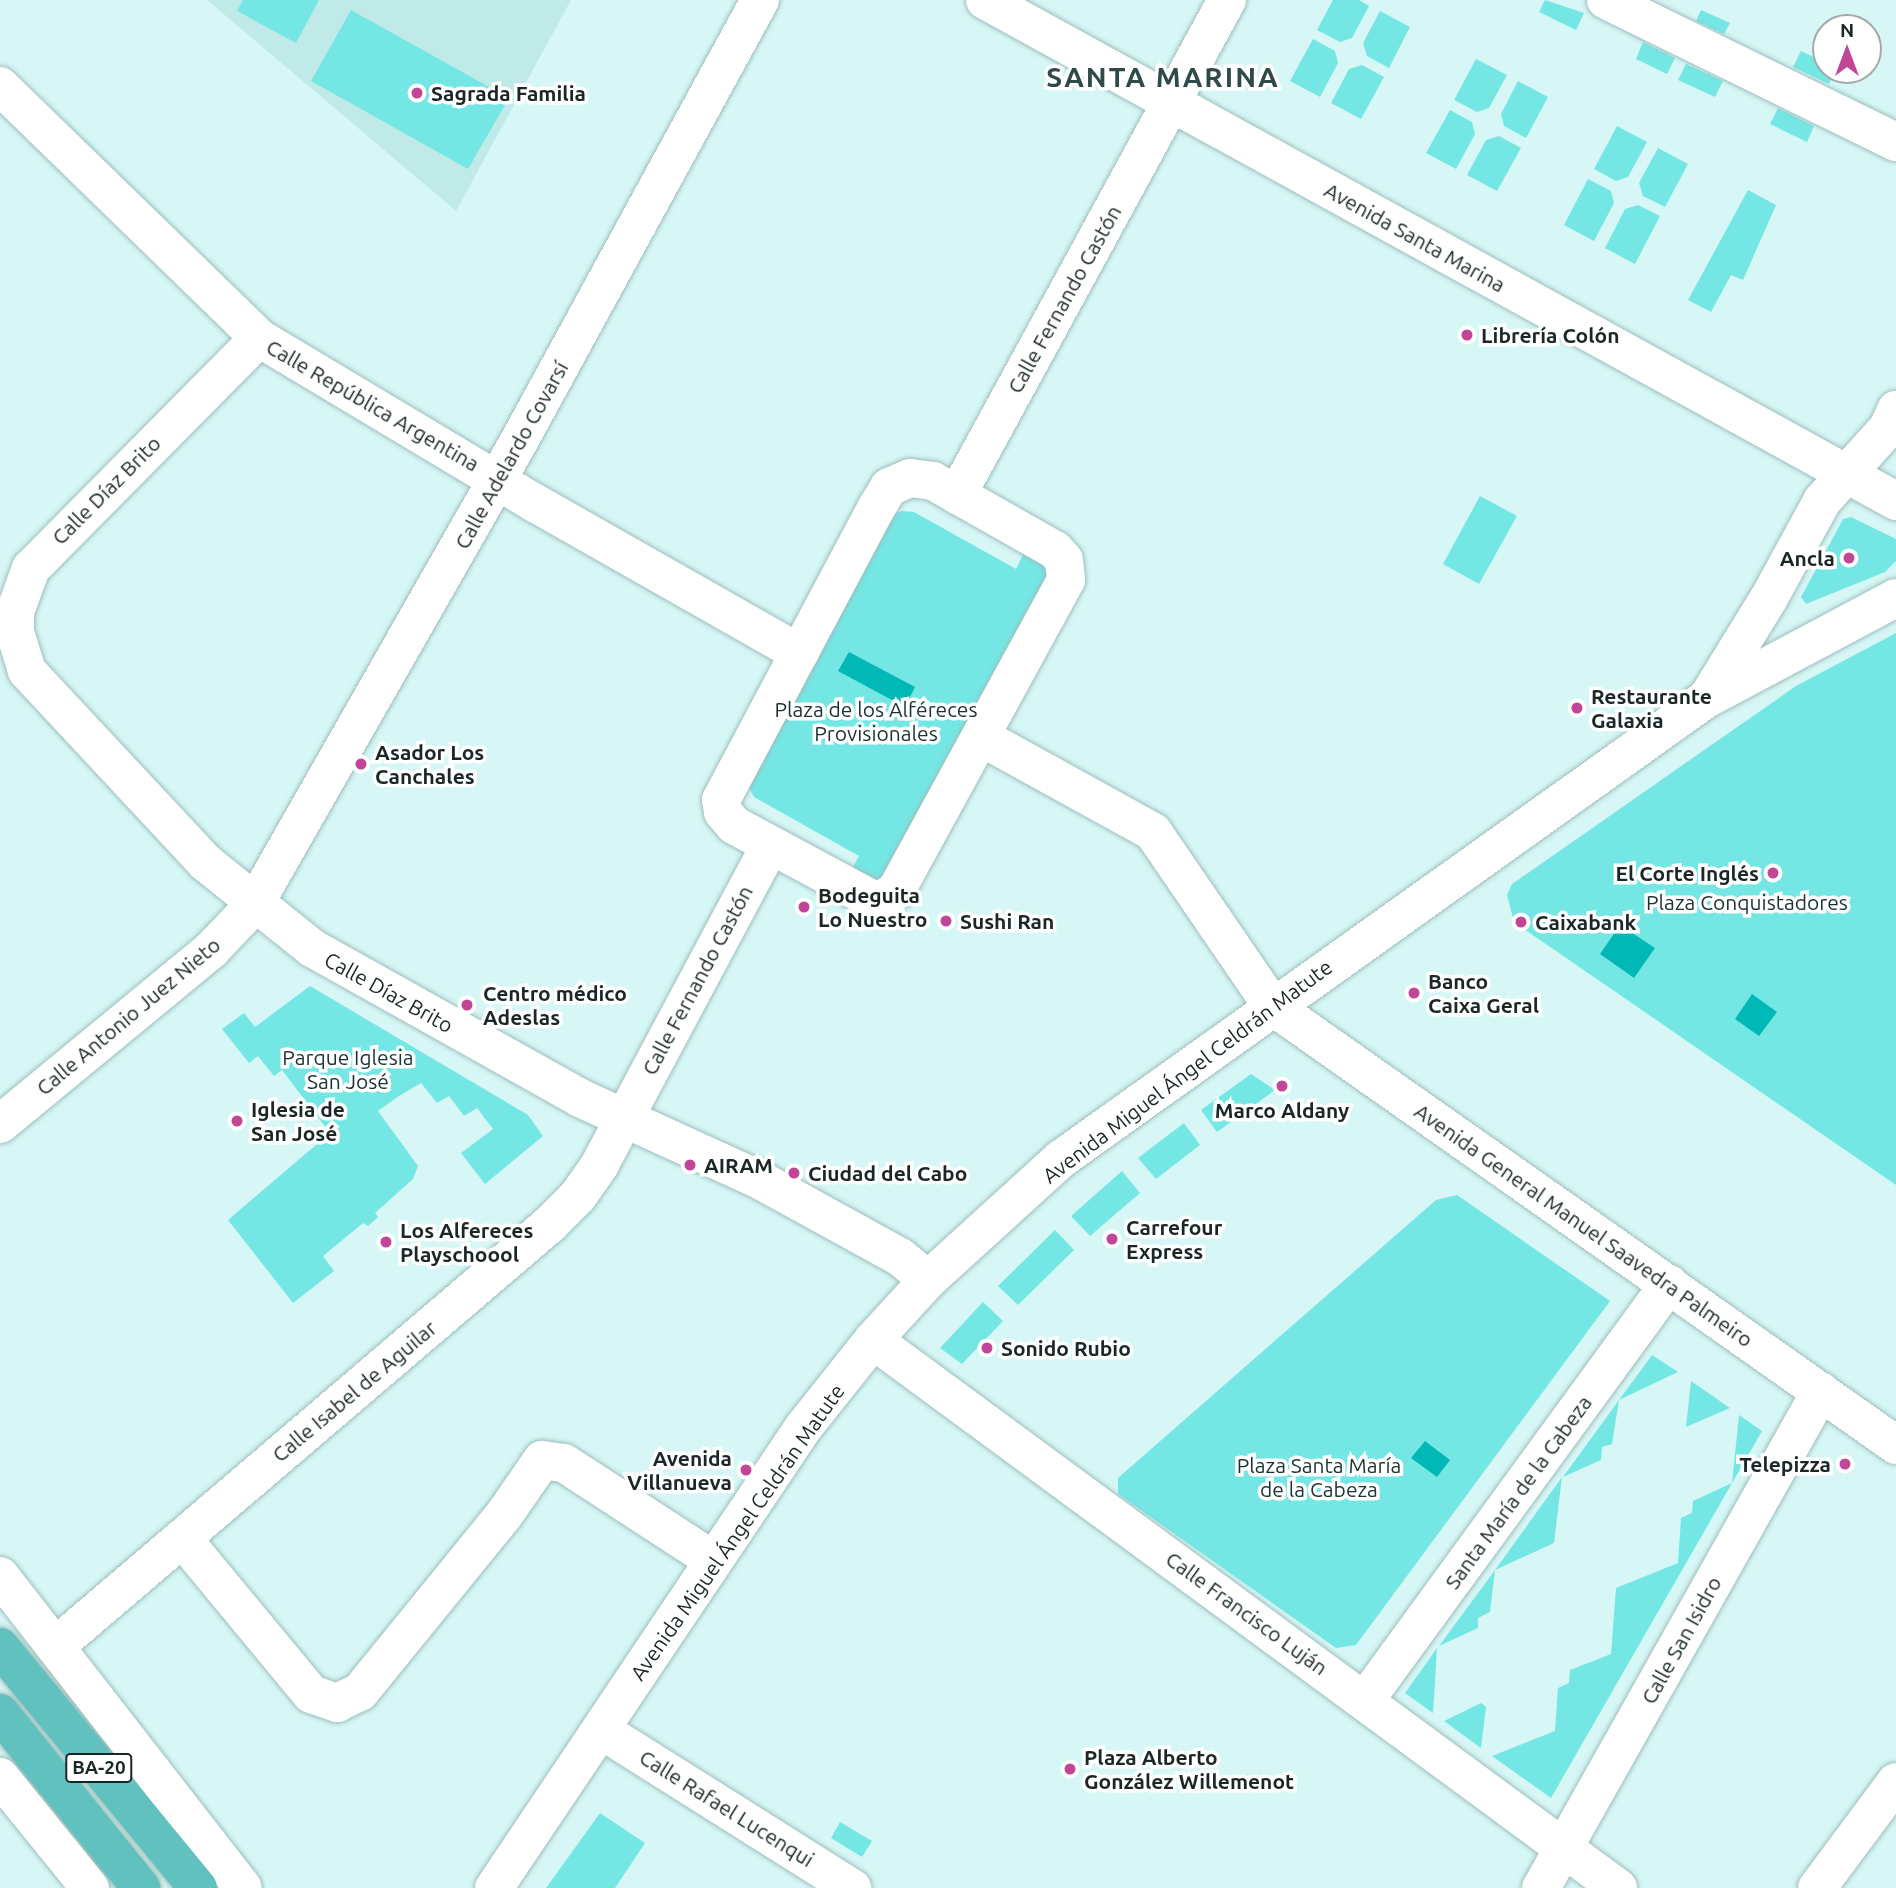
<!DOCTYPE html>
<html>
<head>
<meta charset="utf-8">
<style>
	body { margin:0 }
	#map { position:relative; width:1896px; height:1888px; overflow:hidden; background:#d6f7f6; font-family:Ubuntu,sans-serif }
	div>[style] { position:absolute }
	[style*='--x'] { left:calc(var(--x)*1px); top:calc(var(--y)*1px); width:calc(var(--w)*1px); rotate:calc(var(--a)*1deg) }
	.built>* { inset:0; background:#c0eae8 }
	.green>* { inset:0; background:#74e7e5 }
	.water>* { inset:0; background:#00b8b6 }
	.roads { filter:drop-shadow(0 0 2px #9ebebc) drop-shadow(0 0 2px #9ebebc) }
	.minor>* { height:38px; margin:-19px; padding:0 19px; transform-origin:19px; border-radius:19px; background:#fff }
	.highway>* { height:38px; margin:-19px; padding:0 19px; transform-origin:19px; border-radius:19px; background:#60c1bf }
	.dots>* { width:19px; height:19px; translate:-50% -50%; box-sizing:border-box; border:4px solid #fff; border-radius:50% }
	span { translate:-50% -50%; white-space:nowrap; text-align:center; line-height:1.15; -webkit-text-stroke:7px #fff; paint-order:stroke }
	.shield-label span { padding:2px 5px; background:#fff; border:2px solid; border-radius:5px; -webkit-text-stroke-width:0 }
	.shield-label { font-size:19px; color:#1b2727; font-weight:700 }
	.poi-label { font-size:21px; color:#1b2727; font-weight:700 }
	.left { translate:0 -50%; text-align:left }
	.right { translate:-100% -50%; text-align:right }
	.street-label { font-size:21px; color:#1b2727 }
	.park-label { font-size:21px; color:#1a3332 }
	.district-label { font-size:28px; color:#2e4a49; font-weight:700; letter-spacing:2px }
	.north { position:absolute; left:1812px; top:14px; width:70px; height:70px; box-sizing:border-box; background:#fff; border:2px solid #a4a9a9; border-radius:50%; rotate:0deg; font-size:19px; font-weight:700; line-height:28px; text-align:center; color:#1b2727 }
	.north::after { content:''; display:block; margin:auto; width:24px; height:32px; background:#c14697; clip-path:polygon(50% 0,100% 100%,50% 72%,0 100%) }
</style>
</head>
<body>
<div id="map">
	<div class="built">
		<div style="clip-path:polygon(207px 0,571px 0,456px 211px)"></div>
	</div>
	<div class="green">
		<div style="clip-path:polygon(243px 0,319px 0,296px 43px,237px 11px)"></div>
		<div style="clip-path:polygon(1333px 0,1359px 0,1369px 6px,1352px 38px,1340px 42px,1317px 30px)"></div>
		<div style="clip-path:polygon(1545px 0,1584px 13px,1576px 30px,1539px 12px)"></div>
		<div style="clip-path:polygon(351px 10px,509px 98px,468px 169px,311px 81px)"></div>
		<div style="clip-path:polygon(1701px 10px,1730px 23px,1724px 34px,1696px 21px)"></div>
		<div style="clip-path:polygon(1380px 11px,1410px 27px,1389px 68px,1367px 56px,1363px 43px)"></div>
		<div style="clip-path:polygon(1313px 39px,1335px 51px,1338px 63px,1320px 97px,1290px 81px)"></div>
		<div style="clip-path:polygon(1643px 42px,1675px 58px,1667px 74px,1636px 59px)"></div>
		<div style="clip-path:polygon(1801px 51px,1826px 63px,1826px 70px,1836px 70px,1829px 84px,1793px 67px)"></div>
		<div style="clip-path:polygon(1476px 59px,1507px 75px,1489px 108px,1477px 112px,1454px 100px)"></div>
		<div style="clip-path:polygon(1686px 64px,1723px 81px,1715px 97px,1678px 80px)"></div>
		<div style="clip-path:polygon(1362px 65px,1384px 77px,1361px 119px,1331px 103px,1349px 69px)"></div>
		<div style="clip-path:polygon(1518px 81px,1548px 97px,1526px 138px,1504px 126px,1501px 114px)"></div>
		<div style="clip-path:polygon(1778px 108px,1814px 126px,1807px 142px,1770px 124px)"></div>
		<div style="clip-path:polygon(1450px 110px,1472px 122px,1475px 134px,1456px 169px,1426px 153px)"></div>
		<div style="clip-path:polygon(1617px 126px,1647px 142px,1628px 177px,1616px 181px,1594px 169px)"></div>
		<div style="clip-path:polygon(1499px 136px,1521px 148px,1497px 191px,1467px 175px,1486px 140px)"></div>
		<div style="clip-path:polygon(1658px 148px,1688px 164px,1665px 207px,1643px 196px,1639px 183px)"></div>
		<div style="clip-path:polygon(1588px 179px,1611px 191px,1614px 203px,1594px 241px,1564px 225px)"></div>
		<div style="clip-path:polygon(1748px 190px,1776px 205px,1743px 280px,1731px 275px,1711px 312px,1688px 300px)"></div>
		<div style="clip-path:polygon(1638px 205px,1660px 216px,1635px 264px,1605px 248px,1625px 209px)"></div>
		<div style="clip-path:polygon(1480px 496px,1517px 516px,1479px 584px,1443px 564px)"></div>
		<div style="clip-path:polygon(902px 511px,914px 512px,1016px 569px,1026px 548px,1044px 561px,1049px 578px,884px 881px,848px 876px,859px 856px,754px 797px,748px 786px,894px 514px)"></div>
		<div style="clip-path:polygon(1851px 517px,1896px 539px,1896px 561px,1885px 572px,1806px 604px,1801px 597px,1843px 519px)"></div>
		<div style="clip-path:polygon(1896px 633px,1896px 1185px,1514px 922px,1507px 895px,1512px 884px,1796px 686px)"></div>
		<div style="clip-path:polygon(310px 986px,528px 1115px,543px 1136px,485px 1184px,461px 1153px,493px 1129px,477px 1108px,464px 1116px,449px 1096px,437px 1103px,421px 1083px,399px 1096px,378px 1111px,418px 1166px,413px 1179px,375px 1213px,378px 1217px,368px 1226px,363px 1223px,323px 1256px,334px 1271px,293px 1303px,228px 1220px,330px 1133px,282px 1070px,274px 1076px,258px 1056px,249px 1063px,222px 1029px,244px 1013px,255px 1027px)"></div>
		<div style="clip-path:polygon(1251px 1074px,1275px 1090px,1217px 1132px,1201px 1110px)"></div>
		<div style="clip-path:polygon(1184px 1123px,1200px 1145px,1156px 1179px,1138px 1158px)"></div>
		<div style="clip-path:polygon(1122px 1171px,1140px 1193px,1090px 1236px,1071px 1216px)"></div>
		<div style="clip-path:polygon(1457px 1195px,1610px 1301px,1356px 1645px,1336px 1648px,1118px 1494px,1118px 1478px,1436px 1200px)"></div>
		<div style="clip-path:polygon(1055px 1230px,1074px 1250px,1018px 1305px,998px 1286px)"></div>
		<div style="clip-path:polygon(983px 1302px,1003px 1321px,962px 1364px,940px 1348px)"></div>
		<div style="clip-path:polygon(1652px 1355px,1678px 1372px,1619px 1400px)"></div>
		<div style="clip-path:polygon(1691px 1381px,1730px 1408px,1686px 1427px)"></div>
		<div style="clip-path:polygon(1619px 1400px,1612px 1444px,1602px 1447px,1601px 1460px,1563px 1477px)"></div>
		<div style="clip-path:polygon(1739px 1415px,1762px 1431px,1551px 1798px,1492px 1756px,1555px 1731px,1558px 1688px,1569px 1683px,1570px 1670px,1611px 1654px,1616px 1588px,1678px 1563px,1681px 1518px,1692px 1513px,1693px 1501px,1732px 1483px)"></div>
		<div style="clip-path:polygon(1562px 1477px,1554px 1543px,1495px 1570px,1490px 1612px,1478px 1618px,1478px 1628px,1439px 1646px,1495px 1570px)"></div>
		<div style="clip-path:polygon(1437px 1648px,1433px 1713px,1405px 1693px)"></div>
		<div style="clip-path:polygon(1481px 1703px,1486px 1707px,1481px 1748px,1444px 1721px)"></div>
		<div style="clip-path:polygon(600px 1813px,645px 1843px,615px 1888px,546px 1888px)"></div>
		<div style="clip-path:polygon(840px 1822px,872px 1841px,862px 1857px,831px 1838px)"></div>
	</div>
	<div class="water">
		<div style="clip-path:polygon(849px 652px,915px 687px,905px 707px,838px 671px)"></div>
		<div style="clip-path:polygon(1620px 925px,1655px 948px,1634px 978px,1600px 954px)"></div>
		<div style="clip-path:polygon(1752px 994px,1777px 1012px,1759px 1036px,1735px 1019px)"></div>
		<div style="clip-path:polygon(1425px 1441px,1450px 1460px,1437px 1477px,1411px 1458px)"></div>
	</div>
	<div class="roads">
		<div class="minor">
			<div style="--x:985;--y:0;--w:1040;--a:28.81"></div>
			<div style="--x:1606;--y:0;--w:323;--a:26.1"></div>
			<div style="--x:0;--y:86;--w:361;--a:44.2"></div>
			<div style="--x:259;--y:338;--w:322;--a:30.9"></div>
			<div style="--x:535;--y:503;--w:304;--a:29.6"></div>
			<div style="--x:259;--y:338;--w:324;--a:134.7"></div>
			<div style="--x:31;--y:568;--w:47;--a:110"></div>
			<div style="--x:15;--y:612;--w:20;--a:90"></div>
			<div style="--x:15;--y:632;--w:41;--a:72.9"></div>
			<div style="--x:27;--y:671;--w:261;--a:47"></div>
			<div style="--x:205;--y:862;--w:137;--a:38.8"></div>
			<div style="--x:312;--y:948;--w:307;--a:29.2"></div>
			<div style="--x:580;--y:1098;--w:198;--a:24.5"></div>
			<div style="--x:760;--y:1180;--w:160;--a:28.8"></div>
			<div style="--x:900;--y:1257;--w:36;--a:39"></div>
			<div style="--x:910;--y:478;--w:23;--a:7"></div>
			<div style="--x:933;--y:481;--w:140;--a:29.5"></div>
			<div style="--x:1055;--y:550;--w:13;--a:48"></div>
			<div style="--x:1064;--y:560;--w:20;--a:84"></div>
			<div style="--x:1066;--y:580;--w:354;--a:118.7"></div>
			<div style="--x:896;--y:891;--w:22;--a:150"></div>
			<div style="--x:877;--y:902;--w:162;--a:-151.7"></div>
			<div style="--x:734;--y:825;--w:17;--a:-130"></div>
			<div style="--x:723;--y:812;--w:12;--a:-99"></div>
			<div style="--x:721;--y:800;--w:332;--a:-62"></div>
			<div style="--x:877;--y:507;--w:23;--a:-59"></div>
			<div style="--x:889;--y:487;--w:23;--a:-23"></div>
			<div style="--x:957;--y:495;--w:564;--a:-61.39"></div>
			<div style="--x:1708;--y:697;--w:116;--a:-58.4"></div>
			<div style="--x:1769;--y:598;--w:111;--a:-61.3"></div>
			<div style="--x:1822;--y:501;--w:98;--a:-47.9"></div>
			<div style="--x:1888;--y:428;--w:20;--a:-66"></div>
			<div style="--x:981;--y:737;--w:196;--a:28.9"></div>
			<div style="--x:1153;--y:832;--w:211;--a:55.6"></div>
			<div style="--x:1272;--y:1006;--w:763;--a:35.13"></div>
			<div style="--x:0;--y:1124;--w:275;--a:-39.5"></div>
			<div style="--x:212;--y:949;--w:61;--a:-46.3"></div>
			<div style="--x:254;--y:905;--w:532;--a:-60.26"></div>
			<div style="--x:518;--y:443;--w:505;--a:-61.35"></div>
			<div style="--x:873;--y:1340;--w:925;--a:36.34"></div>
			<div style="--x:182;--y:1538;--w:202;--a:50.4"></div>
			<div style="--x:311;--y:1694;--w:28;--a:19"></div>
			<div style="--x:337;--y:1703;--w:25;--a:-26"></div>
			<div style="--x:360;--y:1692;--w:228;--a:-50.9"></div>
			<div style="--x:504;--y:1515;--w:67;--a:-55.4"></div>
			<div style="--x:542;--y:1460;--w:22;--a:8"></div>
			<div style="--x:564;--y:1463;--w:178;--a:33.1"></div>
			<div style="--x:0;--y:1576;--w:395;--a:52.1"></div>
			<div style="--x:57;--y:1645;--w:647;--a:-40.49"></div>
			<div style="--x:549;--y:1225;--w:41;--a:-45"></div>
			<div style="--x:578;--y:1196;--w:39;--a:-55"></div>
			<div style="--x:600;--y:1164;--w:361;--a:-61.9"></div>
			<div style="--x:1366;--y:1699;--w:514;--a:-53.87"></div>
			<div style="--x:601;--y:1730;--w:297;--a:32.2"></div>
			<div style="--x:0;--y:1777;--w:143;--a:51"></div>
			<div style="--x:494;--y:1888;--w:554;--a:-56.11"></div>
			<div style="--x:803;--y:1428;--w:112;--a:-51.5"></div>
			<div style="--x:873;--y:1340;--w:81;--a:-47.5"></div>
			<div style="--x:928;--y:1280;--w:180;--a:-42.3"></div>
			<div style="--x:1061;--y:1159;--w:792;--a:-35.5"></div>
			<div style="--x:1706;--y:699;--w:215;--a:-28"></div>
			<div style="--x:1541;--y:1888;--w:570;--a:-60.6"></div>
			<div style="--x:1817;--y:1888;--w:132;--a:-53.3"></div>
		</div>
		<div class="highway">
			<div style="--x:0;--y:1647;--w:312;--a:50.6"></div>
			<div style="--x:0;--y:1713;--w:225;--a:51.1"></div>
		</div>
	</div>
	<div class="dots">
		<div style="left:417px;top:93px;background:#c14697"></div>
		<div style="left:1467px;top:335px;background:#c14697"></div>
		<div style="left:1849px;top:558px;background:#c14697"></div>
		<div style="left:1577px;top:708px;background:#c14697"></div>
		<div style="left:361px;top:764px;background:#c14697"></div>
		<div style="left:1773px;top:873px;background:#c14697"></div>
		<div style="left:804px;top:907px;background:#c14697"></div>
		<div style="left:946px;top:921px;background:#c14697"></div>
		<div style="left:1521px;top:922px;background:#c14697"></div>
		<div style="left:1414px;top:993px;background:#c14697"></div>
		<div style="left:467px;top:1005px;background:#c14697"></div>
		<div style="left:1282px;top:1086px;background:#c14697"></div>
		<div style="left:237px;top:1121px;background:#c14697"></div>
		<div style="left:690px;top:1165px;background:#c14697"></div>
		<div style="left:794px;top:1173px;background:#c14697"></div>
		<div style="left:1112px;top:1239px;background:#c14697"></div>
		<div style="left:386px;top:1242px;background:#c14697"></div>
		<div style="left:987px;top:1348px;background:#c14697"></div>
		<div style="left:1845px;top:1464px;background:#c14697"></div>
		<div style="left:746px;top:1470px;background:#c14697"></div>
		<div style="left:1070px;top:1769px;background:#c14697"></div>
	</div>
	<div class="shield-label">
		<span style="left:99px;top:1768px">BA-20</span>
	</div>
	<div class="poi-label">
		<span class="left" style="left:431px;top:93px">Sagrada Familia</span>
		<span class="left" style="left:1481px;top:335px">Librería Colón</span>
		<span class="right" style="left:1835px;top:558px">Ancla</span>
		<span class="left" style="left:1591px;top:708px">Restaurante<br>Galaxia</span>
		<span class="left" style="left:375px;top:764px">Asador Los<br>Canchales</span>
		<span class="right" style="left:1759px;top:873px">El Corte Inglés</span>
		<span class="left" style="left:818px;top:907px">Bodeguita<br>Lo Nuestro</span>
		<span class="left" style="left:960px;top:921px">Sushi Ran</span>
		<span class="left" style="left:1535px;top:922px">Caixabank</span>
		<span class="left" style="left:1428px;top:993px">Banco<br>Caixa Geral</span>
		<span class="left" style="left:483px;top:1005px">Centro médico<br>Adeslas</span>
		<span class="left" style="left:251px;top:1121px">Iglesia de<br>San José</span>
		<span style="left:1282px;top:1110px">Marco Aldany</span>
		<span class="left" style="left:704px;top:1165px">AIRAM</span>
		<span class="left" style="left:808px;top:1173px">Ciudad del Cabo</span>
		<span class="left" style="left:1126px;top:1239px">Carrefour<br>Express</span>
		<span class="left" style="left:400px;top:1242px">Los Alfereces<br>Playschoool</span>
		<span class="left" style="left:1001px;top:1348px">Sonido Rubio</span>
		<span class="right" style="left:732px;top:1470px">Avenida<br>Villanueva</span>
		<span class="right" style="left:1831px;top:1464px">Telepizza</span>
		<span class="left" style="left:1084px;top:1769px">Plaza Alberto<br>González Willemenot</span>
	</div>
	<div class="street-label">
		<span style="left:1415px;top:237px;rotate:29deg">Avenida Santa Marina</span>
		<span style="left:1064px;top:299px;rotate:-61deg">Calle Fernando Castón</span>
		<span style="left:373px;top:405px;rotate:30deg">Calle República Argentina</span>
		<span style="left:511px;top:455px;rotate:-61deg">Calle Adelardo Covarsí</span>
		<span style="left:106px;top:490px;rotate:-45deg">Calle Díaz Brito</span>
		<span style="left:697px;top:980px;rotate:-62deg">Calle Fernando Castón</span>
		<span style="left:389px;top:992px;rotate:29deg">Calle Díaz Brito</span>
		<span style="left:128px;top:1016px;rotate:-40deg">Calle Antonio Juez Nieto</span>
		<span style="left:1187px;top:1071px;rotate:-37deg">Avenida Miguel Ángel Celdrán Matute</span>
		<span style="left:1584px;top:1225px;rotate:35deg">Avenida General Manuel Saavedra Palmeiro</span>
		<span style="left:354px;top:1391px;rotate:-40deg">Calle Isabel de Aguilar</span>
		<span style="left:1518px;top:1492px;rotate:-54deg">Santa María de la Cabeza</span>
		<span style="left:737px;top:1532px;rotate:-55deg">Avenida Miguel Ángel Celdrán Matute</span>
		<span style="left:1247px;top:1613px;rotate:36deg">Calle Francisco Luján</span>
		<span style="left:1681px;top:1640px;rotate:-61deg">Calle San Isidro</span>
		<span style="left:727px;top:1808px;rotate:32deg">Calle Rafael Lucenqui</span>
	</div>
	<div class="park-label">
		<span style="left:876px;top:721px">Plaza de los Alféreces<br>Provisionales</span>
		<span style="left:1747px;top:902px">Plaza Conquistadores</span>
		<span style="left:348px;top:1069px">Parque Iglesia<br>San José</span>
		<span style="left:1319px;top:1477px">Plaza Santa María<br>de la Cabeza</span>
	</div>
	<div class="district-label">
		<span style="left:1163px;top:77px">SANTA MARINA</span>
	</div>
	<div class="north">N</div>
</div>
</body>
</html>
